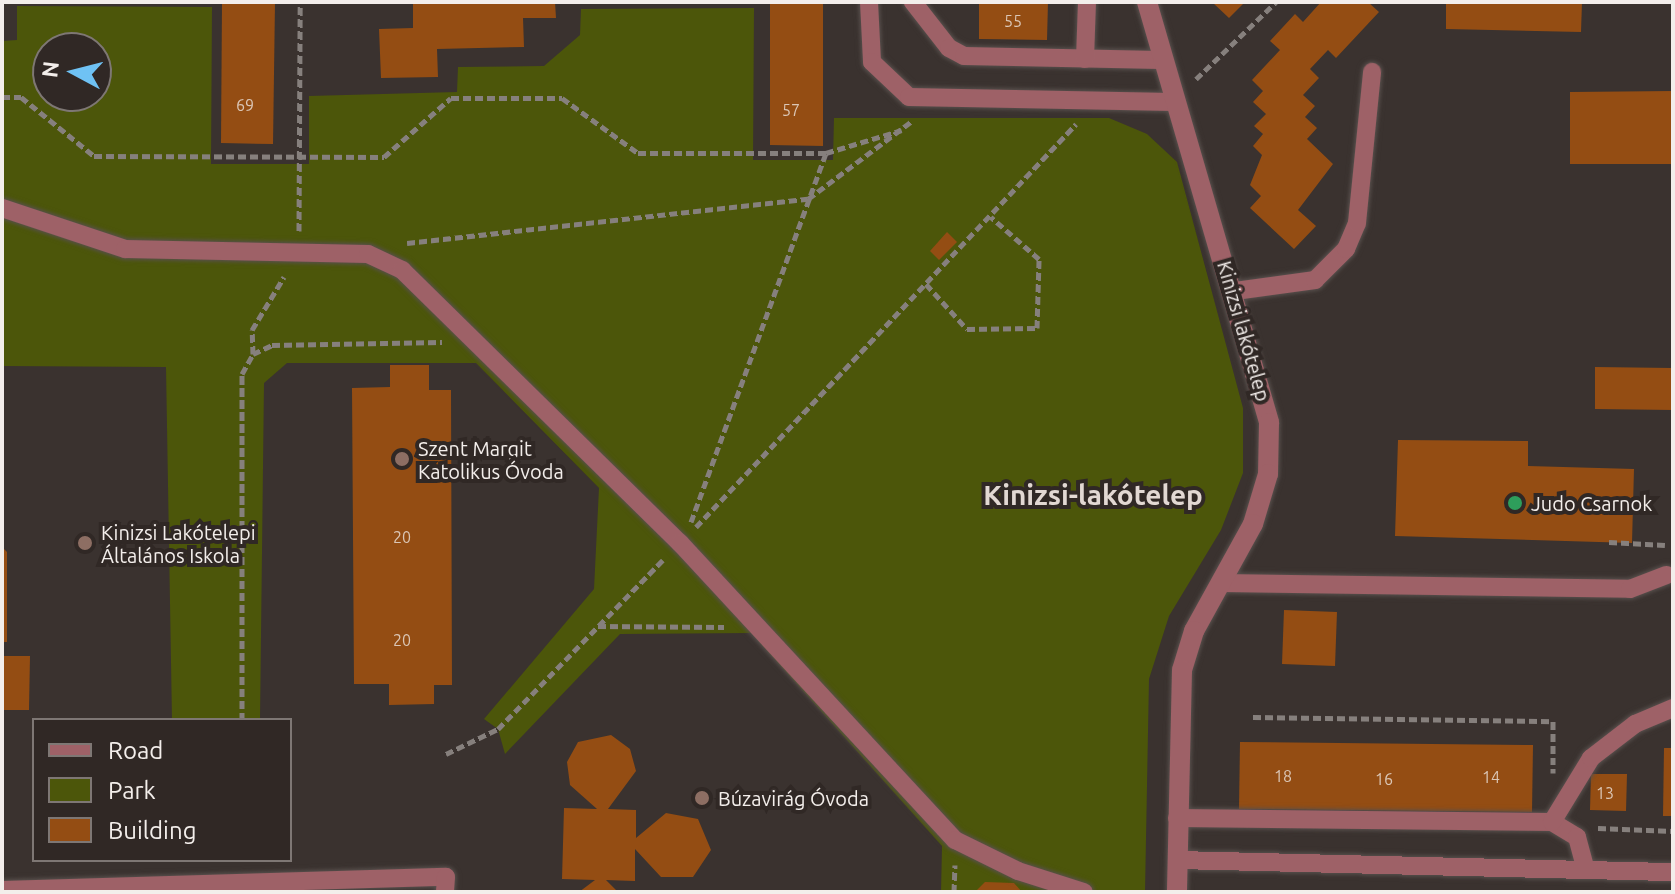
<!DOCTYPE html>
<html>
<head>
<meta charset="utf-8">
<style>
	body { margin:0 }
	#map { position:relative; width:1675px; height:894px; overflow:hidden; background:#3a322f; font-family:Ubuntu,sans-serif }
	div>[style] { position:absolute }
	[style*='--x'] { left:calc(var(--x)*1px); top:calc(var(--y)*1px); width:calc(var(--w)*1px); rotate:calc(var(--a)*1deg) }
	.green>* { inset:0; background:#4c560a }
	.building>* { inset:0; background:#944d13 }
	.path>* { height:5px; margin-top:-2.5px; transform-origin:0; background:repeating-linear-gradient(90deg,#86807d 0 8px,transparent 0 12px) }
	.roads { filter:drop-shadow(0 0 2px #58504d) drop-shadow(0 0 2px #58504d) }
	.lane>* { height:18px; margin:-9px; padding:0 9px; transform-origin:9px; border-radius:9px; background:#9e6167 }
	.street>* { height:20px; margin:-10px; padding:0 10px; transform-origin:10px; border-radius:10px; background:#9e6167 }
	.dots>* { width:22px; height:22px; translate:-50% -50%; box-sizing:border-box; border:4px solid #302825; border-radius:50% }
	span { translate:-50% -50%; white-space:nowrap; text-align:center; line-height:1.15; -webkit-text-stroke:8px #302825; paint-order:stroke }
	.number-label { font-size:16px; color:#dbc6b5 }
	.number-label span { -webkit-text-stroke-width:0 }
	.street-label { font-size:20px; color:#f3eeeb }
	.poi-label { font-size:20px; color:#f3eeeb }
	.left { translate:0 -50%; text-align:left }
	.district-label { font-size:28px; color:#e2d8d3; font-weight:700 }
	.frame { position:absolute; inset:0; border:4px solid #f3eeeb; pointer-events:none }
	.legend { position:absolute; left:32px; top:718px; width:260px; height:144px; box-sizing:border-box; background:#302825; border:2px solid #7e7774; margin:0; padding:10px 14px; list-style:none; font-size:24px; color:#f3eeeb }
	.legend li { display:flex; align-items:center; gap:16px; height:40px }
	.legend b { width:40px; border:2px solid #7e7774 }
	.north { position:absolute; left:32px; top:32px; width:80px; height:80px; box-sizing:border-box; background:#302825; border:2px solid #7e7774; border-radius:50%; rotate:277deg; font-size:22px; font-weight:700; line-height:32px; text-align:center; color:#f3eeeb }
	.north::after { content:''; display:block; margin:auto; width:28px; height:36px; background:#6fc2f4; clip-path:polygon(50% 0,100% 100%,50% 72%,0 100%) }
</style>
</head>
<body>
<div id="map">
	<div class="green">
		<div style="clip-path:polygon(evenodd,17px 6px,212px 7px,211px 164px,309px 164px,309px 96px,457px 92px,458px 67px,544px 66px,580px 35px,581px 9px,754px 8px,753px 160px,833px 160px,834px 118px,1109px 118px,1147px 134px,1177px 162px,1243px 408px,1243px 473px,1221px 530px,1169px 616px,1149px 679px,1145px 892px,941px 892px,942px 846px,751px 633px,620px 634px,505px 754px,498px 729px,484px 719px,594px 589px,599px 488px,476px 363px,287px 363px,264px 383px,260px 720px,172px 720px,166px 367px,2px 366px,2px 41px,17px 40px,17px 6px,48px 48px,96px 48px,96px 96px,48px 96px,48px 48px)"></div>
	</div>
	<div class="building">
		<div style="clip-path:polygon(222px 2px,275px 2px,273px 144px,221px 143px)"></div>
		<div style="clip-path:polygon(413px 2px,555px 2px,556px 18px,523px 18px,524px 47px,437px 49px,438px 77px,381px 78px,379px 29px,413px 28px)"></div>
		<div style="clip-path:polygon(770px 2px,823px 2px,823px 146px,770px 145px)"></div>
		<div style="clip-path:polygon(979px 2px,1048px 2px,1047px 40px,979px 39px)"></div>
		<div style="clip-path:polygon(1212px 2px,1245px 2px,1229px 18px)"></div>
		<div style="clip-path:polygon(1321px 2px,1368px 2px,1379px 12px,1336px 58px,1328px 50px,1310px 69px,1319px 78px,1303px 95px,1315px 106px,1305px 117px,1317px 128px,1307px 139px,1333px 164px,1298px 210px,1316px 226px,1294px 249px,1250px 208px,1261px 196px,1250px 185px,1262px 155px,1253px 146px,1263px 134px,1254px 126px,1266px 114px,1253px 102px,1263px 91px,1252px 80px,1280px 50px,1270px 41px,1295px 14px,1303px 22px)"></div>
		<div style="clip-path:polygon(1446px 2px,1582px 2px,1581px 32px,1446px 29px)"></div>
		<div style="clip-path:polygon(1673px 91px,1673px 164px,1570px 164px,1570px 92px)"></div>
		<div style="clip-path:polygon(947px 232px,957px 242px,939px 260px,930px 251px)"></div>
		<div style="clip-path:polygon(390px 365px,429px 365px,429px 390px,451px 390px,452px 685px,434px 685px,434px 704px,389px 705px,389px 684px,354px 684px,352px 388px,390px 387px)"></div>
		<div style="clip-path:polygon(1595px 367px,1673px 368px,1673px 410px,1595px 409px)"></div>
		<div style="clip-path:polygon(1398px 440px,1528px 441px,1528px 466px,1634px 469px,1632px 543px,1395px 536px)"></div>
		<div style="clip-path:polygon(2px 547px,7px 552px,7px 642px,2px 642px)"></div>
		<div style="clip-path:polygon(1284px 610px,1337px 612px,1335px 666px,1282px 664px)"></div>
		<div style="clip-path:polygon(2px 656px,30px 656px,29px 710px,2px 710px)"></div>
		<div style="clip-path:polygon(611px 735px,630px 749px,636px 771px,608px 809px,636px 810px,636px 838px,666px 813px,698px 819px,711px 850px,693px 877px,661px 877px,635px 849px,635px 881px,606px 880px,618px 892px,579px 892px,595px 880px,562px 879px,564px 808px,597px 809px,570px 785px,567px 762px,578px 742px)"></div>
		<div style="clip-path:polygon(1240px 742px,1533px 745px,1532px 812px,1239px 809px)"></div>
		<div style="clip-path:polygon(1664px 748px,1673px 748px,1673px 816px,1663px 816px)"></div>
		<div style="clip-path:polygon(1591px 774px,1627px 774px,1626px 811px,1590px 810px)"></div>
		<div style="clip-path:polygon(985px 882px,1014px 883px,1022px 892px,975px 892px)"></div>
	</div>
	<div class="path">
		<div style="--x:1196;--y:79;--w:111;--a:-43.9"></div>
		<div style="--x:2;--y:97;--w:19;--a:0"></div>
		<div style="--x:21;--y:97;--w:94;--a:38.9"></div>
		<div style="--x:94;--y:156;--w:290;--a:0.2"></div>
		<div style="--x:384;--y:157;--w:89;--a:-41.4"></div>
		<div style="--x:451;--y:98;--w:111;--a:0"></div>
		<div style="--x:562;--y:98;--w:94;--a:35.9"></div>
		<div style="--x:638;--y:153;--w:188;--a:0"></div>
		<div style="--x:826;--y:153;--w:79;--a:-16.8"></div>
		<div style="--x:299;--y:231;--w:229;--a:-89.7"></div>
		<div style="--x:407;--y:243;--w:403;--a:-6.3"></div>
		<div style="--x:808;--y:199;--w:130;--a:-36.9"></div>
		<div style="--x:926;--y:284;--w:61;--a:47.7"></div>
		<div style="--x:967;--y:329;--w:70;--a:-0.8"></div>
		<div style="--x:1037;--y:328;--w:69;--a:-88.3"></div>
		<div style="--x:1039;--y:259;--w:64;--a:-138.8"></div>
		<div style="--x:253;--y:354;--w:21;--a:-25"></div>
		<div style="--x:272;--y:345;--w:170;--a:-1"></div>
		<div style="--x:691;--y:522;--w:393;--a:-69.9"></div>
		<div style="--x:696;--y:527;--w:554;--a:-46.68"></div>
		<div style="--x:1609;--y:542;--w:56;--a:3.1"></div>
		<div style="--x:598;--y:626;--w:126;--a:0.5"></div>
		<div style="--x:1253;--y:717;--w:300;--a:0.8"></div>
		<div style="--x:1553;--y:721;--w:52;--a:90"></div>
		<div style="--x:242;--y:720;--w:346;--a:-90"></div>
		<div style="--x:242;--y:374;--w:23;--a:-61"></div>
		<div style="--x:253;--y:354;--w:24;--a:-92"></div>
		<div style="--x:252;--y:330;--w:62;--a:-58.9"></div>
		<div style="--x:446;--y:754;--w:58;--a:-25.7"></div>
		<div style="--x:498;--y:729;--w:236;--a:-45.7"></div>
		<div style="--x:1598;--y:828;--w:75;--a:2.3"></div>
		<div style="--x:954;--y:892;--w:27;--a:-88"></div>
	</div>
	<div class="roads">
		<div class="lane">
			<div style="--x:869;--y:2;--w:60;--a:87.1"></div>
			<div style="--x:872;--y:62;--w:51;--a:43.4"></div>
			<div style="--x:909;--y:97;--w:264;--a:1.1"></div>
			<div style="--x:913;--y:2;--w:58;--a:52"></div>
			<div style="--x:949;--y:48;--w:17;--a:28"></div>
			<div style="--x:964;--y:56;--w:196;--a:1.2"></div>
			<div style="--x:1085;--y:59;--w:57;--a:-88"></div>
			<div style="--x:2;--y:208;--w:130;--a:18.4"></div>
			<div style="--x:125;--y:249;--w:243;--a:1.2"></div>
			<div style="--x:368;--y:254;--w:38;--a:25"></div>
			<div style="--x:402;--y:270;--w:390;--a:44.5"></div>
			<div style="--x:680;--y:543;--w:405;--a:47.2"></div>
			<div style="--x:955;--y:840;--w:70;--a:26.2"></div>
			<div style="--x:1018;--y:871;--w:69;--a:17.7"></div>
			<div style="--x:1235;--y:291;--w:81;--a:-7.8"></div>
			<div style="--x:1315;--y:280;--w:44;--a:-45"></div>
			<div style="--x:1346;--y:249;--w:28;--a:-67"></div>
			<div style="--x:1357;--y:223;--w:152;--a:-84.3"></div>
			<div style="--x:1221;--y:583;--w:409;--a:0.8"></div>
			<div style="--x:1630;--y:589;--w:39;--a:-21"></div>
			<div style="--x:1177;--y:818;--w:375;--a:0.6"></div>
			<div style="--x:1552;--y:822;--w:29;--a:31"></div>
			<div style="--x:1577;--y:837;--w:31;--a:75"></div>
			<div style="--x:1552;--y:822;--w:75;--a:-58.6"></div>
			<div style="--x:1591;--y:758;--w:56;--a:-37.7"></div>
			<div style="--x:1635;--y:724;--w:41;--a:-22.8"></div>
			<div style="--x:1177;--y:860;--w:496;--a:1.4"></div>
			<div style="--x:2;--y:890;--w:444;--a:-1.7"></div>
			<div style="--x:446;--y:877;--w:15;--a:94"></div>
		</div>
		<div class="street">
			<div style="--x:1147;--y:2;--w:438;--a:73.8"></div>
			<div style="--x:1269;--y:423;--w:51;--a:91.1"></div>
			<div style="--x:1268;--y:474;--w:52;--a:106.7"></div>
			<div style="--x:1253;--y:524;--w:122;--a:118.9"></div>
			<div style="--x:1194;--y:631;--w:41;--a:107.1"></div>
			<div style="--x:1182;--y:670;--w:222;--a:91.3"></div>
		</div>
	</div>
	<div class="dots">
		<div style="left:402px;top:459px;background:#8d6e63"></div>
		<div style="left:1515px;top:503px;background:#2e9e5b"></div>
		<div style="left:85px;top:543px;background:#8d6e63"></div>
		<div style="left:702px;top:798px;background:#8d6e63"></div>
	</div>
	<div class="number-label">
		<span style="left:1013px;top:21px">55</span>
		<span style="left:245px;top:105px">69</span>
		<span style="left:791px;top:110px">57</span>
		<span style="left:402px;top:537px">20</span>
		<span style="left:402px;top:640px">20</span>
		<span style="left:1283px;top:776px">18</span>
		<span style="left:1491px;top:777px">14</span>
		<span style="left:1384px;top:779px">16</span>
		<span style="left:1605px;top:793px">13</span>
	</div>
	<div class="street-label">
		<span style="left:1244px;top:331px;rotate:74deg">Kinizsi lakótelep</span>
	</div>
	<div class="poi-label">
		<span class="left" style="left:418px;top:460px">Szent Margit<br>Katolikus Óvoda</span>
		<span class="left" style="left:1531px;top:503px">Judo Csarnok</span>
		<span class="left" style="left:101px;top:544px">Kinizsi Lakótelepi<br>Általános Iskola</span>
		<span class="left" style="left:718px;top:798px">Búzavirág Óvoda</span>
	</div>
	<div class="district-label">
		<span style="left:1093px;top:495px">Kinizsi-lakótelep</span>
	</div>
	<div class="frame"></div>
	<ul class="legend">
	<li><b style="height:10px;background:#9e6167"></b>Road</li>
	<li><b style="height:22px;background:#4c560a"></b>Park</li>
	<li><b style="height:22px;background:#944d13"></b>Building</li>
	</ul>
	<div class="north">N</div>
</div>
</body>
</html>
